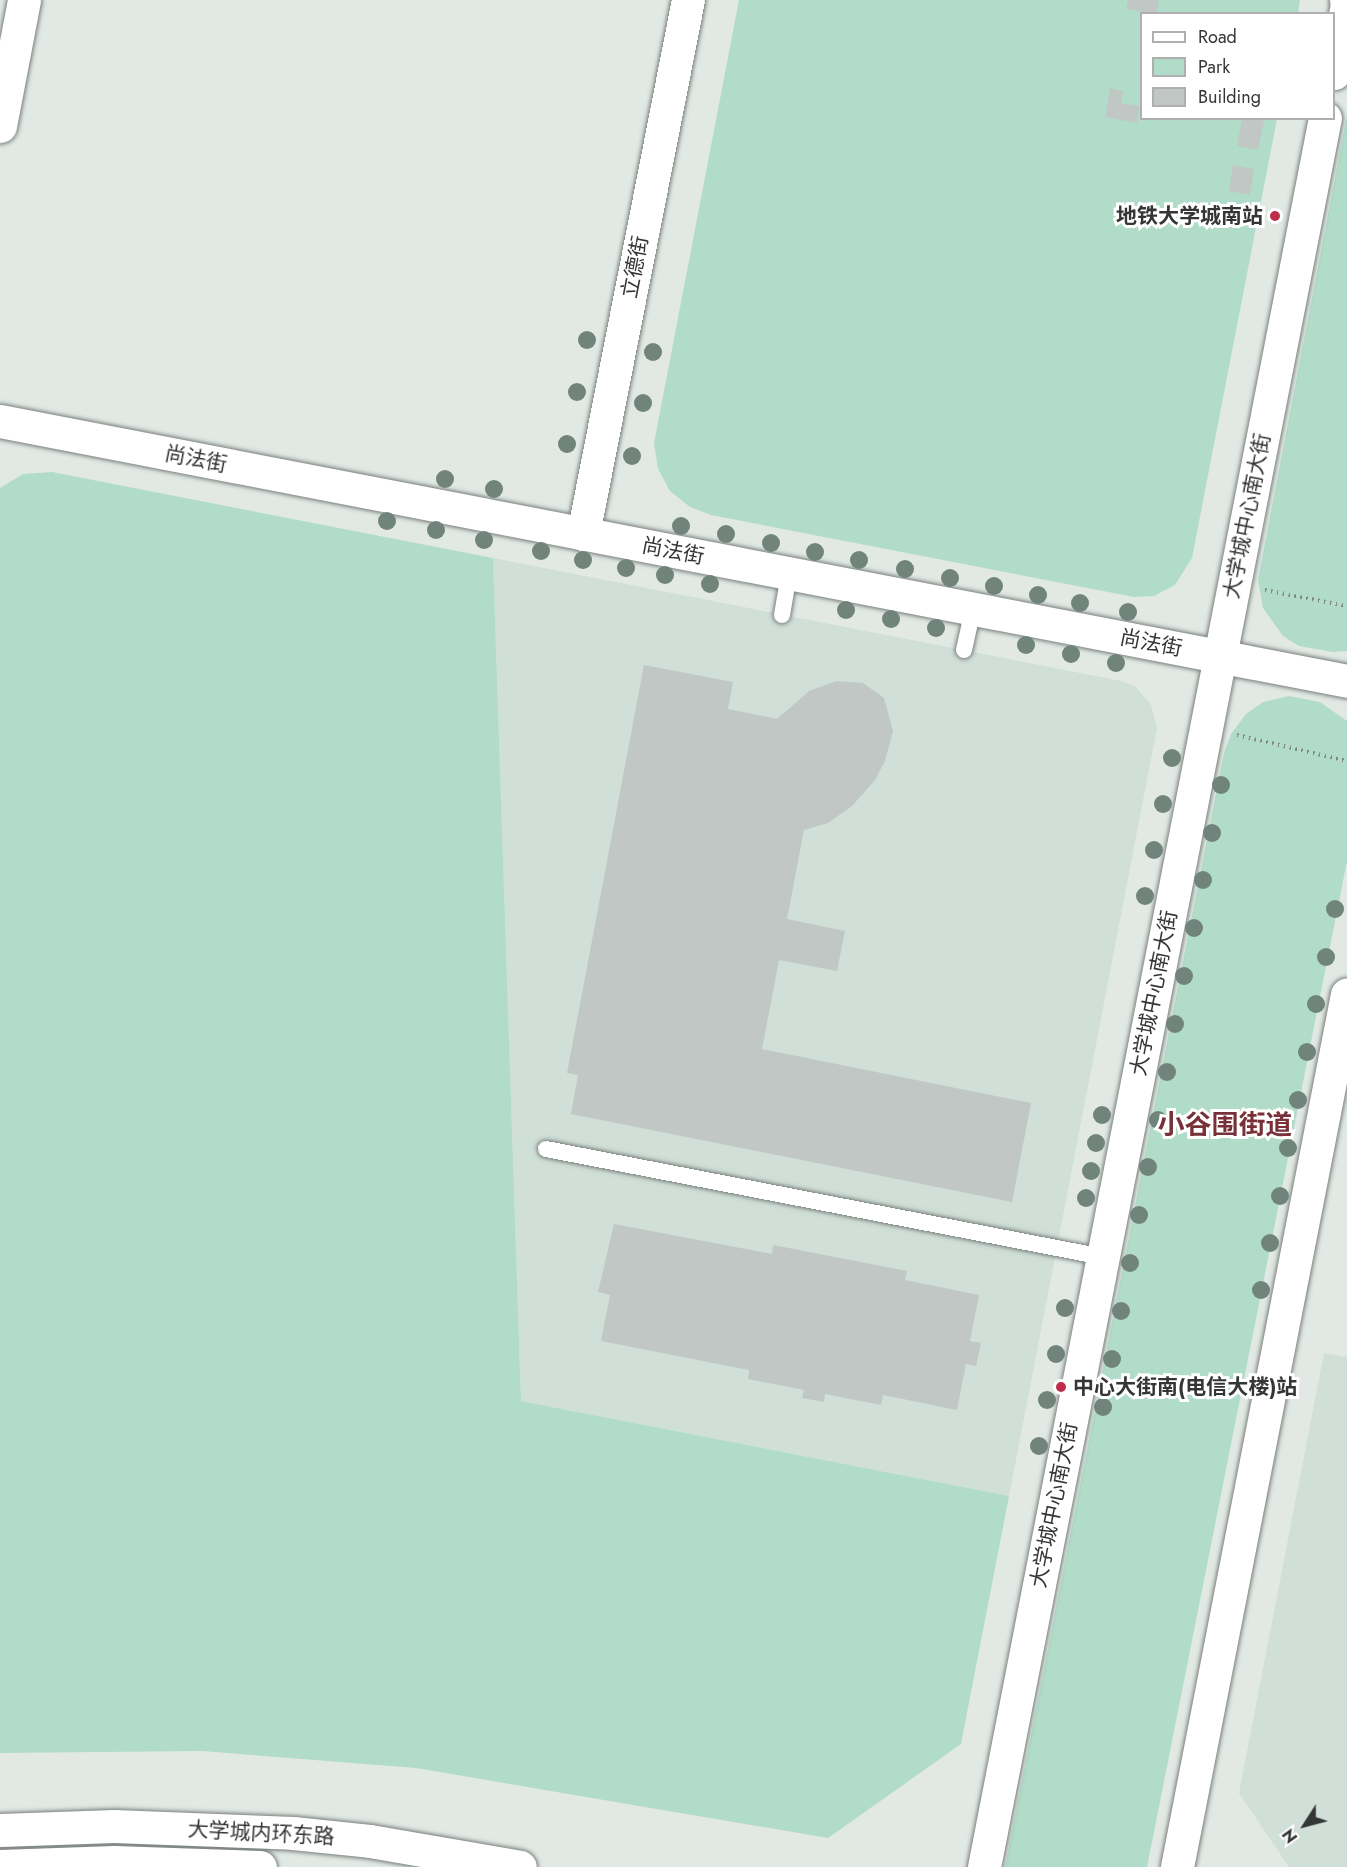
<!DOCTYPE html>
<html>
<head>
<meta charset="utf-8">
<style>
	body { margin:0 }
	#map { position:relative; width:1347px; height:1867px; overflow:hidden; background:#e2e9e5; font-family:Jost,"Noto Sans SC",sans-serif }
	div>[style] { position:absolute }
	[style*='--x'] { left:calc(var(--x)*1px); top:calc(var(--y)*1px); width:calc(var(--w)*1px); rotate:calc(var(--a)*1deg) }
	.built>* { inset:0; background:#d0dfd8 }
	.green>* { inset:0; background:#b1dcc9 }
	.building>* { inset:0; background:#c0c7c4 }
	.path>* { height:4px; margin-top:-2px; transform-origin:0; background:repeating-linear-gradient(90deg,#838785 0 1.5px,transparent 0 6px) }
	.roads { filter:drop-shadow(0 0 2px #7a807d) drop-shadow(0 0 2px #7a807d) }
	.lane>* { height:16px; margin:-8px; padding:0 8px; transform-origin:8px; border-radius:8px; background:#fff }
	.secondary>* { height:33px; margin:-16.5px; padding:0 16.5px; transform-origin:16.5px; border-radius:16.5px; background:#fff }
	.primary>* { height:33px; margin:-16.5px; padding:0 16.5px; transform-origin:16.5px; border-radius:16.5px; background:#fff }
	.trees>* { width:18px; height:18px; margin:-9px; border-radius:50%; background:#70847c }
	.dots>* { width:16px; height:16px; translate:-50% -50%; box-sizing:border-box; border:3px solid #fff; border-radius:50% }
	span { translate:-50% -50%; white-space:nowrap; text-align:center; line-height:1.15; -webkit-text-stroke:6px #fff; paint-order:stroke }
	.poi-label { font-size:21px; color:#343635; font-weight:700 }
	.right { translate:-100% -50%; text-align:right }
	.left { translate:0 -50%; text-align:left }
	.street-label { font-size:21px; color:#343635 }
	.district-label { font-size:27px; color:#783139; font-weight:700 }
	.legend { position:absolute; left:1140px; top:12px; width:195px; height:108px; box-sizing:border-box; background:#fff; border:2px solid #aeafae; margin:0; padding:8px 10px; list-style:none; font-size:18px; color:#343635 }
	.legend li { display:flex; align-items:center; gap:12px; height:30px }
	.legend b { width:30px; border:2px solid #aeafae }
	.north { position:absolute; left:1275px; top:1795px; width:60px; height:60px; -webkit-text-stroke:4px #fff; paint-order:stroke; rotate:234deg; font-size:16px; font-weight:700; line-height:24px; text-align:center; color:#343635 }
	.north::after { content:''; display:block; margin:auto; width:21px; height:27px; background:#343635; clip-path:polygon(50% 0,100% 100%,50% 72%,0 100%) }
</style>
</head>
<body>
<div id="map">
	<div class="built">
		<div style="clip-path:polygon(493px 558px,1121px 681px,1136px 687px,1151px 705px,1157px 728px,1009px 1496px,521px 1401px)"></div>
		<div style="clip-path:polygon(1324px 1353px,1347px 1357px,1347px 1867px,1289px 1867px,1239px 1793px)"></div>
	</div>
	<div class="green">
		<div style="clip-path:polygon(739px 0,1300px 0,1298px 13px,1142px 14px,1142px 118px,1277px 119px,1192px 558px,1175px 585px,1154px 596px,1134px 597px,711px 515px,690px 507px,670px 491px,658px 469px,654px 443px)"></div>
		<div style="clip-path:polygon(1347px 115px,1347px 651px,1333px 652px,1299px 646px,1283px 636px,1263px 608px,1258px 580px)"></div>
		<div style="clip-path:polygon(52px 472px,493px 558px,521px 1401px,1009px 1496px,961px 1744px,828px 1838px,416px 1768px,202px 1751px,0 1753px,0 488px,23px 474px)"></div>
		<div style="clip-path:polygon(1289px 696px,1320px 702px,1347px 721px,1347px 861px,1147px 1867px,1005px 1867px,1224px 753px,1231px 734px,1246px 714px,1263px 702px)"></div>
	</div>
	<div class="building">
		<div style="clip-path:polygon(1128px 0,1159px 0,1156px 14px,1126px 9px)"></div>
		<div style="clip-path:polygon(1110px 88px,1123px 91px,1121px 103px,1139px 106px,1137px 123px,1105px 117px)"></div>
		<div style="clip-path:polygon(1242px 118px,1264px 121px,1258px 150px,1237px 146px)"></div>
		<div style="clip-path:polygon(1233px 165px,1254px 169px,1250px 195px,1229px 191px)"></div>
		<div style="clip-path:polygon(644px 665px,733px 682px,728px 709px,777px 719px,809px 691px,837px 681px,863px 683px,884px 698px,893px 731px,885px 761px,875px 780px,852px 806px,828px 823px,804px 830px,787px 919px,845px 931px,837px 971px,779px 960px,762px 1049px,1031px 1103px,1012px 1202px,571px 1114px,578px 1075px,567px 1073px)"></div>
		<div style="clip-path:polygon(614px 1224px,772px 1254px,773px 1245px,907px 1271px,905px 1280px,979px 1295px,970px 1341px,981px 1343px,976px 1366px,966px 1364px,957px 1410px,883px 1395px,881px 1405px,825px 1394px,824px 1402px,802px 1398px,804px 1390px,748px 1379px,749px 1370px,601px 1341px,610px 1295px,598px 1292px)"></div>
	</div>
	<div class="path">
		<div style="--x:1265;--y:590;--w:84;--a:11"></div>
		<div style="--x:1237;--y:735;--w:113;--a:13.3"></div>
	</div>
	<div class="roads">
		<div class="lane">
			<div style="--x:782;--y:615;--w:42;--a:-80.3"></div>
			<div style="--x:964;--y:650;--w:42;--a:-77.6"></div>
			<div style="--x:546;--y:1149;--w:567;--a:10.97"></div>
		</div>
		<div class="secondary">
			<div style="--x:1334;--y:73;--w:70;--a:-79.3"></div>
			<div style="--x:0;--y:126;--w:128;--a:-79.2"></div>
			<div style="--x:0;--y:421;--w:1372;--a:10.92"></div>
			<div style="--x:583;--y:534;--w:544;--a:-78.88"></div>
			<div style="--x:0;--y:1830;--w:114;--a:-2"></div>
			<div style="--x:114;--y:1826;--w:179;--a:2.2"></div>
			<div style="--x:293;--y:1833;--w:77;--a:5.9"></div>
			<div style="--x:370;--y:1841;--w:152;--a:9.8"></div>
			<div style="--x:0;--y:1866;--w:114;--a:-2"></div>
			<div style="--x:114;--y:1862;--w:146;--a:2"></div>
			<div style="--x:984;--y:1867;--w:1782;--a:-78.97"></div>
			<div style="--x:1177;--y:1867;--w:889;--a:-78.98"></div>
		</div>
		<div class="primary">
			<div style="--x:1346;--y:0;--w:4;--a:76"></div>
		</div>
	</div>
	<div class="trees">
		<div style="left:587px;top:340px"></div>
		<div style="left:653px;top:352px"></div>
		<div style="left:577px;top:392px"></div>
		<div style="left:643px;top:403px"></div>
		<div style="left:567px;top:444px"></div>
		<div style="left:632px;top:456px"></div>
		<div style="left:445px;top:479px"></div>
		<div style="left:494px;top:489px"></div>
		<div style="left:387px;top:521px"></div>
		<div style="left:681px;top:526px"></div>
		<div style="left:436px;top:530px"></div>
		<div style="left:726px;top:534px"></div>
		<div style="left:484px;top:540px"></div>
		<div style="left:771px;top:543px"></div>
		<div style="left:541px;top:551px"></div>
		<div style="left:815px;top:552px"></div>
		<div style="left:583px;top:560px"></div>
		<div style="left:859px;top:560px"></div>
		<div style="left:626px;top:568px"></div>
		<div style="left:905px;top:569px"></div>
		<div style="left:665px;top:575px"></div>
		<div style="left:950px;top:578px"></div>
		<div style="left:710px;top:584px"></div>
		<div style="left:994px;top:586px"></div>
		<div style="left:1038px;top:595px"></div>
		<div style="left:1080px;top:603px"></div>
		<div style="left:846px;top:610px"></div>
		<div style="left:1128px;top:612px"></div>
		<div style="left:891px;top:619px"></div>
		<div style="left:936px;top:628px"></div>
		<div style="left:1026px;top:645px"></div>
		<div style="left:1071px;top:654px"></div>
		<div style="left:1116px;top:663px"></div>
		<div style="left:1172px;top:758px"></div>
		<div style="left:1221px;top:785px"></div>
		<div style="left:1163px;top:804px"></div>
		<div style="left:1212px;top:833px"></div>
		<div style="left:1154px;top:850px"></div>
		<div style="left:1203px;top:880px"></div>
		<div style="left:1145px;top:896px"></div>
		<div style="left:1335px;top:909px"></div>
		<div style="left:1194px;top:928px"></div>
		<div style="left:1326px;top:957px"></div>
		<div style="left:1184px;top:976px"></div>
		<div style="left:1316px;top:1004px"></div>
		<div style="left:1175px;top:1024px"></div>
		<div style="left:1307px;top:1052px"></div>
		<div style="left:1167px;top:1072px"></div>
		<div style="left:1298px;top:1100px"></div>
		<div style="left:1102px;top:1115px"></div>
		<div style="left:1158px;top:1120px"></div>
		<div style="left:1096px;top:1143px"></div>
		<div style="left:1288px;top:1148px"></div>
		<div style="left:1148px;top:1167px"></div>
		<div style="left:1091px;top:1171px"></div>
		<div style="left:1280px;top:1196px"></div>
		<div style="left:1086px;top:1198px"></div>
		<div style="left:1139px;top:1215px"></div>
		<div style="left:1270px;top:1243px"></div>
		<div style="left:1130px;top:1263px"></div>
		<div style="left:1261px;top:1290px"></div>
		<div style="left:1065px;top:1308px"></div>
		<div style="left:1121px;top:1311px"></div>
		<div style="left:1056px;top:1354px"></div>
		<div style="left:1112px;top:1359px"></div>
		<div style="left:1047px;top:1400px"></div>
		<div style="left:1103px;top:1407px"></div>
		<div style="left:1039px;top:1446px"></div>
	</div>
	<div class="dots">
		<div style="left:1275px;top:216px;background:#be2e49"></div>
		<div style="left:1061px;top:1387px;background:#be2e49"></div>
	</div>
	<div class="poi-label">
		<span class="right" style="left:1263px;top:216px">地铁大学城南站</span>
		<span class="left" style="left:1073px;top:1387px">中心大街南(电信大楼)站</span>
	</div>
	<div class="street-label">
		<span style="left:635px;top:267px;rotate:-79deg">立德街</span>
		<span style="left:196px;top:459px;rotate:11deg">尚法街</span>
		<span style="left:1247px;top:516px;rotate:-79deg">大学城中心南大街</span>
		<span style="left:673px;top:551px;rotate:11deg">尚法街</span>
		<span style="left:1151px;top:643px;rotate:11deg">尚法街</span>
		<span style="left:1154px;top:993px;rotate:-79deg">大学城中心南大街</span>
		<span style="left:1054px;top:1505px;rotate:-79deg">大学城中心南大街</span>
		<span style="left:261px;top:1833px;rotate:3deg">大学城内环东路</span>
	</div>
	<div class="district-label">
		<span style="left:1225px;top:1125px">小谷围街道</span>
	</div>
	<ul class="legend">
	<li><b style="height:8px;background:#fff"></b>Road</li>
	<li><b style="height:16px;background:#b1dcc9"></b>Park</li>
	<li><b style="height:16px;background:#c0c7c4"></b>Building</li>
	</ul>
	<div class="north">N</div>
</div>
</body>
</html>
